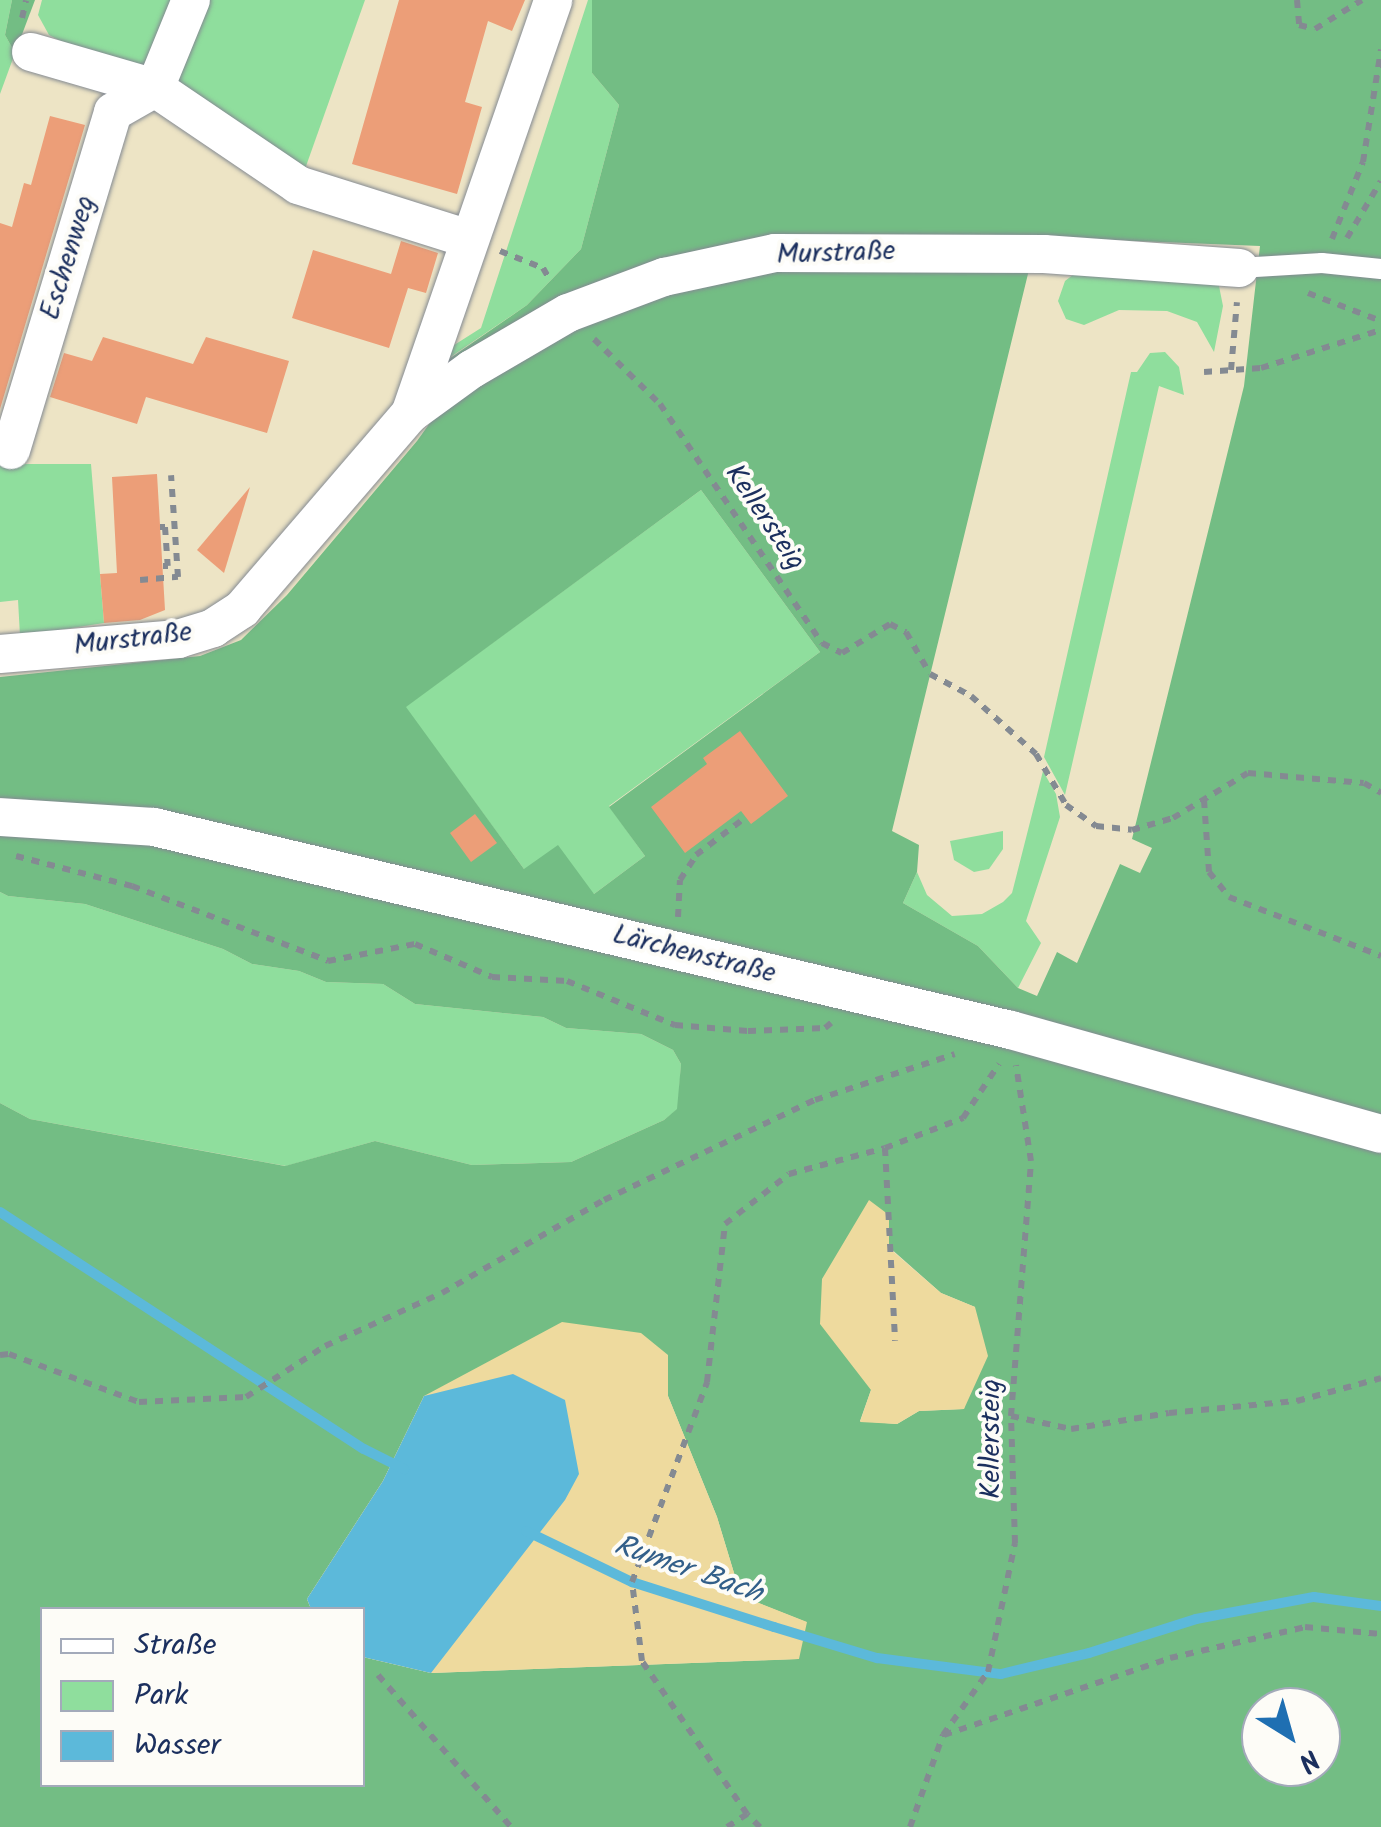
<!DOCTYPE html>
<html>
<head>
<meta charset="utf-8">
<style>
	body { margin:0 }
	#map { position:relative; width:1381px; height:1827px; overflow:hidden; background:#ede4c5; font-family:Kalam,sans-serif }
	div>[style] { position:absolute }
	[style*='--x'] { left:calc(var(--x)*1px); top:calc(var(--y)*1px); width:calc(var(--w)*1px); rotate:calc(var(--a)*1deg) }
	.green>* { inset:0; background:#8fde9d }
	.forest>* { inset:0; background:#73bd84 }
	.sand>* { inset:0; background:#eeda9e }
	.water>* { inset:0; background:#5cb9da }
	.stream>* { height:10px; margin:-5px; padding:0 5px; transform-origin:5px; border-radius:5px; background:#5cb9da }
	.building>* { inset:0; background:#ec9e78 }
	.path>* { height:6px; margin-top:-3px; transform-origin:0; background:repeating-linear-gradient(90deg,#848a92 0 8px,transparent 0 16px) }
	.roads { filter:drop-shadow(0 0 2px #848a92) drop-shadow(0 0 2px #848a92) }
	.service>* { height:20px; margin:-10px; padding:0 10px; transform-origin:10px; border-radius:10px; background:#fff }
	.minor>* { height:38px; margin:-19px; padding:0 19px; transform-origin:19px; border-radius:19px; background:#fff }
	span { translate:-50% -50%; white-space:nowrap; text-align:center; line-height:1.15; -webkit-text-stroke:8px #fdfcf7; paint-order:stroke }
	.street-label { font-size:28px; color:#1b2f5e }
	.water-label { font-size:30px; color:#325f89; font-style:italic }
	.legend { position:absolute; left:40px; top:1607px; width:325px; height:180px; box-sizing:border-box; background:#fdfcf7; border:2px solid #a3aaba; margin:0; padding:12px 18px; list-style:none; font-size:30px; color:#1b2f5e }
	.legend li { display:flex; align-items:center; gap:20px; height:50px }
	.legend b { width:50px; border:2px solid #a3aaba }
	.north { position:absolute; left:1241px; top:1687px; width:100px; height:100px; box-sizing:border-box; background:#fdfcf7; border:2px solid #a3aaba; border-radius:50%; rotate:143deg; font-size:28px; font-weight:700; line-height:40px; text-align:center; color:#1b2f5e }
	.north::after { content:''; display:block; margin:auto; width:35px; height:45px; background:#1f6fb2; clip-path:polygon(50% 0,100% 100%,50% 72%,0 100%) }
</style>
</head>
<body>
<div id="map">
	<div class="green">
		<div style="clip-path:polygon(0 0,12px 0,5px 35px,15px 53px,0 94px)"></div>
		<div style="clip-path:polygon(42px 0,365px 0,305px 169px,49px 35px,38px 15px)"></div>
		<div style="clip-path:polygon(588px 0,592px 0,592px 73px,619px 105px,581px 249px,527px 305px,449px 358px,448px 372px,440px 354px,481px 328px)"></div>
		<div style="clip-path:polygon(1074px 274px,1218px 281px,1223px 306px,1214px 352px,1197px 322px,1167px 311px,1119px 310px,1084px 325px,1066px 319px,1058px 301px,1065px 281px)"></div>
		<div style="clip-path:polygon(1165px 352px,1179px 367px,1184px 395px,1159px 386px,1065px 795px,1044px 757px,1131px 372px,1137px 372px,1150px 353px)"></div>
		<div style="clip-path:polygon(0 464px,91px 464px,104px 623px,20px 636px,18px 600px,0 602px)"></div>
		<div style="clip-path:polygon(701px 490px,820px 652px,609px 806px,645px 856px,594px 894px,524px 869px,405px 707px)"></div>
		<div style="clip-path:polygon(1043px 771px,1056px 794px,1060px 817px,1026px 921px,1041px 943px,1018px 988px,978px 946px,903px 903px,917px 872px,927px 895px,952px 916px,982px 914px,1003px 902px,1012px 893px)"></div>
		<div style="clip-path:polygon(1003px 831px,1003px 849px,989px 869px,974px 872px,954px 860px,950px 841px)"></div>
		<div style="clip-path:polygon(0 892px,8px 896px,85px 904px,223px 949px,252px 964px,299px 971px,326px 982px,383px 984px,415px 1004px,543px 1017px,566px 1028px,641px 1034px,673px 1050px,681px 1064px,678px 1109px,664px 1120px,571px 1162px,472px 1165px,375px 1141px,286px 1166px,30px 1119px,0 1103px)"></div>
	</div>
	<div class="forest">
		<div style="clip-path:polygon(12px 0,35px 0,15px 53px,5px 35px)"></div>
		<div style="clip-path:polygon(evenodd,592px 0,1381px 0,1381px 1827px,0 1827px,0 1103px,30px 1119px,285px 1166px,375px 1141px,472px 1165px,571px 1162px,664px 1120px,677px 1109px,681px 1064px,673px 1050px,641px 1034px,566px 1028px,543px 1017px,415px 1004px,383px 984px,326px 982px,299px 971px,252px 964px,223px 949px,85px 904px,8px 896px,0 892px,0 677px,200px 656px,241px 640px,287px 595px,417px 441px,437px 413px,449px 359px,527px 305px,581px 249px,619px 105px,592px 73px,592px 0,1037px 237px,1260px 246px,1244px 386px,1132px 839px,1152px 848px,1140px 873px,1120px 864px,1077px 963px,1057px 952px,1037px 996px,1018px 988px,978px 946px,903px 903px,917px 872px,919px 845px,892px 831px,1037px 237px,592px 0,701px 490px,820px 652px,609px 807px,645px 856px,594px 894px,558px 845px,524px 869px,406px 707px,701px 490px,592px 0,889px 1216px,889px 1247px,941px 1293px,975px 1307px,964px 1409px,919px 1411px,897px 1424px,860px 1421px,871px 1390px,889px 1216px,592px 0,668px 1355px,668px 1396px,717px 1517px,741px 1596px,806px 1622px,798px 1659px,431px 1673px,363px 1657px,362px 1784px,42px 1784px,42px 1610px,311px 1609px,307px 1599px,383px 1481px,424px 1396px,668px 1355px,592px 0,1261px 1707px,1321px 1707px,1321px 1767px,1261px 1767px,1261px 1707px)"></div>
	</div>
	<div class="sand">
		<div style="clip-path:polygon(869px 1200px,889px 1215px,889px 1248px,941px 1293px,975px 1307px,988px 1356px,964px 1409px,919px 1411px,897px 1424px,860px 1422px,871px 1390px,820px 1324px,822px 1279px)"></div>
		<div style="clip-path:polygon(562px 1322px,641px 1333px,668px 1355px,668px 1396px,717px 1517px,741px 1596px,807px 1622px,799px 1659px,431px 1673px,363px 1657px,362px 1610px,311px 1609px,307px 1599px,383px 1481px,424px 1396px)"></div>
	</div>
	<div class="water">
		<div style="clip-path:polygon(513px 1374px,565px 1400px,579px 1474px,565px 1500px,431px 1673px,363px 1657px,362px 1610px,311px 1609px,307px 1599px,383px 1481px,424px 1396px)"></div>
	</div>
	<div class="stream">
		<div style="--x:0;--y:1212;--w:434;--a:33.1"></div>
		<div style="--x:364;--y:1449;--w:45;--a:26.6"></div>
		<div style="--x:526;--y:1531;--w:118;--a:25.7"></div>
		<div style="--x:632;--y:1582;--w:149;--a:17.6"></div>
		<div style="--x:774;--y:1627;--w:108;--a:16.8"></div>
		<div style="--x:877;--y:1658;--w:125;--a:7.4"></div>
		<div style="--x:1001;--y:1674;--w:90;--a:-13.4"></div>
		<div style="--x:1089;--y:1653;--w:112;--a:-17.6"></div>
		<div style="--x:1196;--y:1619;--w:120;--a:-10.6"></div>
		<div style="--x:1314;--y:1597;--w:68;--a:7.7"></div>
	</div>
	<div class="building">
		<div style="clip-path:polygon(399px 0,525px 0,512px 31px,488px 21px,465px 102px,482px 107px,457px 194px,352px 164px)"></div>
		<div style="clip-path:polygon(50px 116px,85px 125px,0 409px,0 223px,12px 227px,24px 183px,31px 185px)"></div>
		<div style="clip-path:polygon(401px 241px,438px 253px,426px 293px,408px 288px,389px 348px,292px 318px,313px 250px,391px 274px)"></div>
		<div style="clip-path:polygon(103px 337px,193px 364px,206px 337px,289px 361px,267px 433px,146px 397px,137px 424px,50px 397px,64px 353px,92px 361px)"></div>
		<div style="clip-path:polygon(157px 474px,165px 610px,140px 620px,104px 623px,100px 574px,117px 573px,112px 477px)"></div>
		<div style="clip-path:polygon(250px 487px,224px 573px,197px 550px)"></div>
		<div style="clip-path:polygon(740px 731px,788px 796px,751px 824px,741px 811px,685px 853px,651px 807px,707px 764px,703px 758px)"></div>
		<div style="clip-path:polygon(475px 814px,497px 843px,471px 862px,450px 833px)"></div>
	</div>
	<div class="path">
		<div style="--x:1297;--y:0;--w:25;--a:85"></div>
		<div style="--x:1299;--y:25;--w:16;--a:14"></div>
		<div style="--x:1315;--y:29;--w:55;--a:-31.7"></div>
		<div style="--x:22;--y:18;--w:18;--a:-77"></div>
		<div style="--x:1347;--y:238;--w:66;--a:-59.2"></div>
		<div style="--x:1332;--y:239;--w:83;--a:-68.1"></div>
		<div style="--x:1363;--y:162;--w:114;--a:-80.9"></div>
		<div style="--x:500;--y:251;--w:46;--a:21.6"></div>
		<div style="--x:543;--y:268;--w:16;--a:60"></div>
		<div style="--x:1308;--y:293;--w:78;--a:21"></div>
		<div style="--x:594;--y:339;--w:93;--a:44.6"></div>
		<div style="--x:660;--y:404;--w:289;--a:55.9"></div>
		<div style="--x:822;--y:643;--w:22;--a:27"></div>
		<div style="--x:842;--y:653;--w:56;--a:-31.1"></div>
		<div style="--x:890;--y:624;--w:18;--a:27"></div>
		<div style="--x:906;--y:632;--w:48;--a:60.3"></div>
		<div style="--x:930;--y:674;--w:47;--a:28.2"></div>
		<div style="--x:971;--y:696;--w:87;--a:41.7"></div>
		<div style="--x:1036;--y:754;--w:59;--a:59.5"></div>
		<div style="--x:1066;--y:805;--w:37;--a:35"></div>
		<div style="--x:1096;--y:826;--w:36;--a:6"></div>
		<div style="--x:1132;--y:830;--w:43;--a:-16.3"></div>
		<div style="--x:1173;--y:818;--w:87;--a:-31"></div>
		<div style="--x:1248;--y:773;--w:116;--a:4.9"></div>
		<div style="--x:1364;--y:783;--w:20;--a:30"></div>
		<div style="--x:1231;--y:370;--w:68;--a:-85"></div>
		<div style="--x:1204;--y:372;--w:57;--a:-4"></div>
		<div style="--x:1261;--y:368;--w:126;--a:-17.6"></div>
		<div style="--x:160;--y:527;--w:5;--a:0"></div>
		<div style="--x:165;--y:527;--w:39;--a:86"></div>
		<div style="--x:168;--y:566;--w:5;--a:180"></div>
		<div style="--x:140;--y:580;--w:38;--a:-5"></div>
		<div style="--x:178;--y:577;--w:102;--a:-93.9"></div>
		<div style="--x:1204;--y:800;--w:72;--a:86"></div>
		<div style="--x:1209;--y:872;--w:32;--a:51"></div>
		<div style="--x:1229;--y:897;--w:163;--a:21.2"></div>
		<div style="--x:16;--y:856;--w:120;--a:14.5"></div>
		<div style="--x:132;--y:886;--w:210;--a:20.9"></div>
		<div style="--x:328;--y:961;--w:89;--a:-11.1"></div>
		<div style="--x:415;--y:944;--w:84;--a:23.2"></div>
		<div style="--x:492;--y:977;--w:75;--a:3.1"></div>
		<div style="--x:567;--y:981;--w:117;--a:22.2"></div>
		<div style="--x:675;--y:1025;--w:73;--a:4.7"></div>
		<div style="--x:748;--y:1031;--w:77;--a:-2.2"></div>
		<div style="--x:825;--y:1028;--w:8;--a:-40"></div>
		<div style="--x:678;--y:917;--w:37;--a:-87"></div>
		<div style="--x:680;--y:880;--w:30;--a:-57"></div>
		<div style="--x:696;--y:855;--w:63;--a:-37.2"></div>
		<div style="--x:885;--y:1148;--w:193;--a:87"></div>
		<div style="--x:0;--y:1355;--w:9;--a:-6"></div>
		<div style="--x:9;--y:1354;--w:139;--a:20.3"></div>
		<div style="--x:139;--y:1402;--w:107;--a:-2.7"></div>
		<div style="--x:246;--y:1397;--w:94;--a:-32.8"></div>
		<div style="--x:325;--y:1346;--w:128;--a:-24.4"></div>
		<div style="--x:442;--y:1293;--w:187;--a:-29.9"></div>
		<div style="--x:604;--y:1200;--w:233;--a:-25.4"></div>
		<div style="--x:815;--y:1100;--w:147;--a:-18.2"></div>
		<div style="--x:1011;--y:1416;--w:61;--a:12.2"></div>
		<div style="--x:1071;--y:1429;--w:99;--a:-9.3"></div>
		<div style="--x:1169;--y:1413;--w:129;--a:-5.4"></div>
		<div style="--x:1297;--y:1401;--w:87;--a:-15.3"></div>
		<div style="--x:378;--y:1675;--w:202;--a:48.8"></div>
		<div style="--x:944;--y:1735;--w:239;--a:-18.8"></div>
		<div style="--x:1170;--y:1658;--w:139;--a:-12.9"></div>
		<div style="--x:1305;--y:1627;--w:76;--a:5.3"></div>
		<div style="--x:727;--y:1827;--w:24;--a:-33"></div>
		<div style="--x:760;--y:1827;--w:18;--a:-135"></div>
		<div style="--x:747;--y:1814;--w:186;--a:-124.5"></div>
		<div style="--x:642;--y:1661;--w:80;--a:-97.2"></div>
		<div style="--x:632;--y:1582;--w:214;--a:-69.4"></div>
		<div style="--x:707;--y:1382;--w:159;--a:-83.5"></div>
		<div style="--x:725;--y:1224;--w:81;--a:-38"></div>
		<div style="--x:789;--y:1174;--w:99;--a:-15.2"></div>
		<div style="--x:885;--y:1148;--w:84;--a:-21"></div>
		<div style="--x:963;--y:1118;--w:65;--a:-56.3"></div>
		<div style="--x:910;--y:1827;--w:98;--a:-70.3"></div>
		<div style="--x:943;--y:1735;--w:77;--a:-54.5"></div>
		<div style="--x:988;--y:1672;--w:132;--a:-78.2"></div>
		<div style="--x:1015;--y:1543;--w:127;--a:-91.8"></div>
		<div style="--x:1011;--y:1416;--w:256;--a:-85.5"></div>
		<div style="--x:1031;--y:1161;--w:97;--a:-98.9"></div>
	</div>
	<div class="roads">
		<div class="service">
			<div style="--x:1239;--y:268;--w:83;--a:-3.4"></div>
			<div style="--x:1322;--y:263;--w:59;--a:5.8"></div>
		</div>
		<div class="minor">
			<div style="--x:31;--y:52;--w:129;--a:16.2"></div>
			<div style="--x:155;--y:88;--w:95;--a:-67.8"></div>
			<div style="--x:410;--y:414;--w:438;--a:-70.9"></div>
			<div style="--x:11;--y:450;--w:353;--a:-73.2"></div>
			<div style="--x:113;--y:112;--w:48;--a:-29.7"></div>
			<div style="--x:155;--y:88;--w:173;--a:34.1"></div>
			<div style="--x:298;--y:185;--w:179;--a:17.5"></div>
			<div style="--x:0;--y:654;--w:179;--a:-4.8"></div>
			<div style="--x:178;--y:639;--w:37;--a:-17"></div>
			<div style="--x:213;--y:628;--w:35;--a:-33"></div>
			<div style="--x:242;--y:609;--w:257;--a:-49.3"></div>
			<div style="--x:410;--y:414;--w:77;--a:-36"></div>
			<div style="--x:472;--y:369;--w:111;--a:-30.3"></div>
			<div style="--x:568;--y:313;--w:103;--a:-20.6"></div>
			<div style="--x:664;--y:277;--w:114;--a:-12.2"></div>
			<div style="--x:775;--y:253;--w:269;--a:0.2"></div>
			<div style="--x:1044;--y:254;--w:196;--a:4.1"></div>
			<div style="--x:0;--y:817;--w:154;--a:3.7"></div>
			<div style="--x:154;--y:827;--w:881;--a:13.33"></div>
			<div style="--x:1011;--y:1030;--w:384;--a:15.7"></div>
		</div>
	</div>
	<div class="street-label">
		<span style="left:836px;top:254px;rotate:-2deg">Murstraße</span>
		<span style="left:69px;top:258px;rotate:-73deg">Eschenweg</span>
		<span style="left:764px;top:518px;rotate:56deg">Kellersteig</span>
		<span style="left:133px;top:640px;rotate:-7deg">Murstraße</span>
		<span style="left:694px;top:955px;rotate:14deg">Lärchenstraße</span>
		<span style="left:992px;top:1439px;rotate:-90deg">Kellersteig</span>
	</div>
	<div class="water-label">
		<span style="left:688px;top:1570px;rotate:19deg">Rumer Bach</span>
	</div>
	<ul class="legend">
	<li><b style="height:12px;background:#fff"></b>Straße</li>
	<li><b style="height:28px;background:#8fde9d"></b>Park</li>
	<li><b style="height:28px;background:#5cb9da"></b>Wasser</li>
	</ul>
	<div class="north">N</div>
</div>
</body>
</html>
